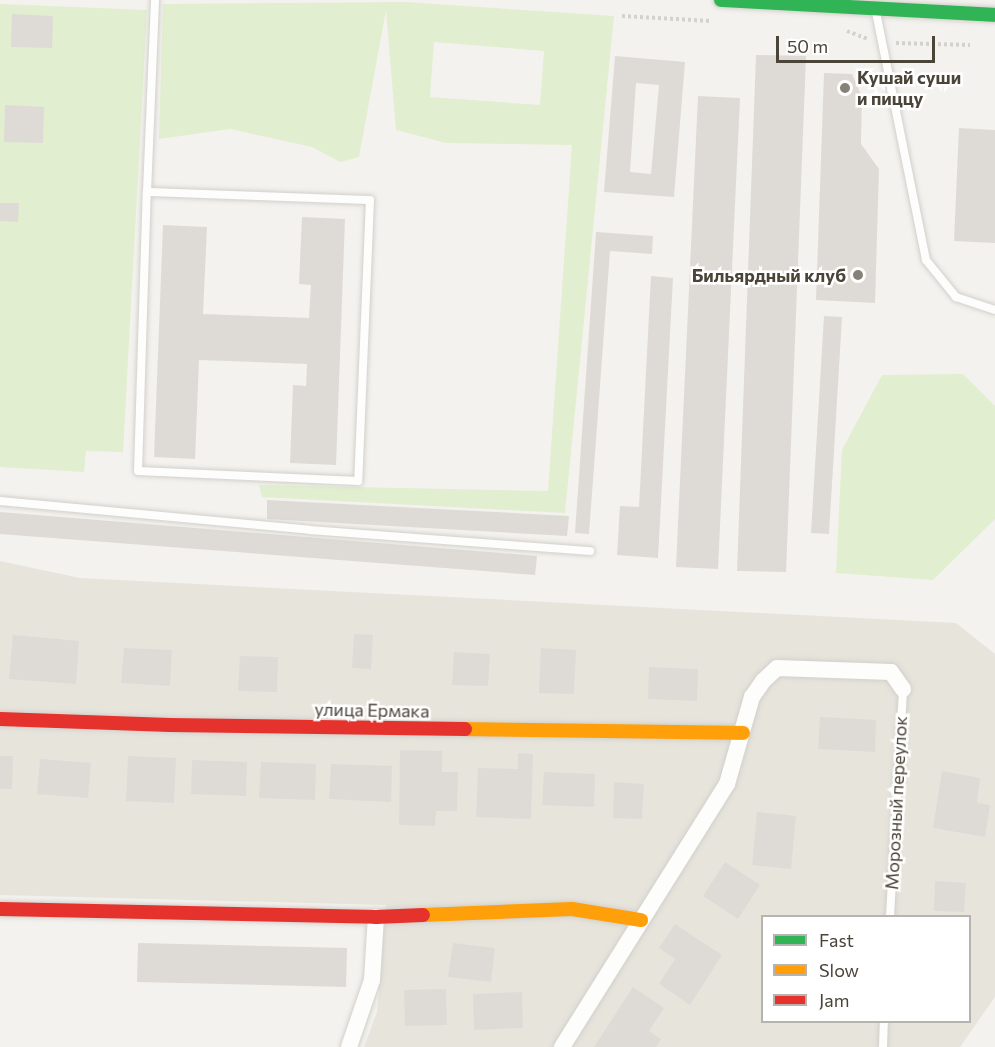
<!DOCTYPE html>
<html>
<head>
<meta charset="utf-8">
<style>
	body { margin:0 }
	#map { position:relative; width:995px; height:1047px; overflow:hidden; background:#f4f2ee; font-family:Commissioner,sans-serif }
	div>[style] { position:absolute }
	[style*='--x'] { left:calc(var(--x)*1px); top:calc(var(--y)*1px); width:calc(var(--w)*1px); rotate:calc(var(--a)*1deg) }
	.residential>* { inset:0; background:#e7e4dc }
	.green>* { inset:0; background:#e1eecf }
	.building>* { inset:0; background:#dedbd6 }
	.path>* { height:4px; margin-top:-2px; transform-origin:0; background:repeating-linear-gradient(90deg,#d3d2cc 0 3px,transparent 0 6px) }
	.roads { filter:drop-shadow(0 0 2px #d2d0cb) drop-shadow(0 0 2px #d2d0cb) }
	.lane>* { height:8px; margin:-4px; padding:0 4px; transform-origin:4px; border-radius:4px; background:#fdfdfc }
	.street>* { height:16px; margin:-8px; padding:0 8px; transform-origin:8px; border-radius:8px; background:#fdfdfc }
	.fast>* { height:14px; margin:-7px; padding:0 7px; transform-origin:7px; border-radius:7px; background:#30b455 }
	.slow>* { height:14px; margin:-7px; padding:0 7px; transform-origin:7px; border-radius:7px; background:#ff9f0a }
	.jam>* { height:14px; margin:-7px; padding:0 7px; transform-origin:7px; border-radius:7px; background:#e5322d }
	.dots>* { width:16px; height:16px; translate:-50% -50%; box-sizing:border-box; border:3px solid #fff; border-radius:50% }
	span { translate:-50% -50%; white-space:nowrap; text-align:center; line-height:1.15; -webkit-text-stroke:5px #fff; paint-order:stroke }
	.poi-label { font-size:18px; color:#4b4439; font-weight:700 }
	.left { translate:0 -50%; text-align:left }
	.right { translate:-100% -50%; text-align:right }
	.street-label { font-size:18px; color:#4b4439 }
	.legend { position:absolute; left:761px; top:915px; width:210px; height:108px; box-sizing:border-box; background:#fff; border:2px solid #b7b4b0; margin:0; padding:8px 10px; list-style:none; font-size:18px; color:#4b4439 }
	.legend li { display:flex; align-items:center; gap:12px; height:30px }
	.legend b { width:30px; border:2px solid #b7b4b0 }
	.scale { position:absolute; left:776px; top:36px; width:159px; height:27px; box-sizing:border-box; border:3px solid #4b4439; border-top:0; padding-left:8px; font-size:18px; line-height:21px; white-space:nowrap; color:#4b4439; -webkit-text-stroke:4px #fff; paint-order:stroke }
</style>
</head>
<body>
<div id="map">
	<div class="residential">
		<div style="clip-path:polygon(evenodd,0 561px,80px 578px,956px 623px,995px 654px,995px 997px,960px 1047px,364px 1047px,377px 1012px,386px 905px,0 895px,0 561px,762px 916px,970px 916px,970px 1022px,762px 1022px,762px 916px)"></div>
	</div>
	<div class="green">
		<div style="clip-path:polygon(evenodd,405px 2px,614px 16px,565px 513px,262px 497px,259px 485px,548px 491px,572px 145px,446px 143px,396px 130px,386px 10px,359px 157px,340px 162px,312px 147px,230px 129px,159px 139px,163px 4px,405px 2px,434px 42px,544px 51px,540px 105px,430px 97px,434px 42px)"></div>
		<div style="clip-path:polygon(0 4px,147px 10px,123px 452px,86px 451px,84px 472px,0 467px)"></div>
		<div style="clip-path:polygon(963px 374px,995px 406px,995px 519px,933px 580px,836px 573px,842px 450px,882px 375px)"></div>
	</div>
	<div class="building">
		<div style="clip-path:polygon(12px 14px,53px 16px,52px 48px,11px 47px)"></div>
		<div style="clip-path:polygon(756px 55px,806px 56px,786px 572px,737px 571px)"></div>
		<div style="clip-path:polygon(evenodd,615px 56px,685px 62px,674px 197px,604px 192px,615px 56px,636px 83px,659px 85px,651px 174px,630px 172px,636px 83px)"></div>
		<div style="clip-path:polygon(824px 73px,852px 74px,862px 97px,861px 144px,879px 169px,875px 303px,816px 300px)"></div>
		<div style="clip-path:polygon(698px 96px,740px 98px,718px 569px,676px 567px)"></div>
		<div style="clip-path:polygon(5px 105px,44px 107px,43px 143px,4px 142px)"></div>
		<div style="clip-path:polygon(959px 128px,995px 130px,995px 243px,954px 241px)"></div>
		<div style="clip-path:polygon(0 203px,19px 203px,18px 222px,0 221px)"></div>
		<div style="clip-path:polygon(302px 217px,345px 219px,336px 465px,290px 463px,293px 385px,306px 386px,307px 364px,199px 360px,195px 459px,154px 457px,163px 225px,207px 227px,203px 314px,309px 318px,311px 285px,299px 284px)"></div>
		<div style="clip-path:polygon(596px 232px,653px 236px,652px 254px,610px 251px,589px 534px,575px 533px)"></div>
		<div style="clip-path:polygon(651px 276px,673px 278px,658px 558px,617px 555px,620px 506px,639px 507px)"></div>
		<div style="clip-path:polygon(824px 316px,842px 317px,829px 534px,811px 533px)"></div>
		<div style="clip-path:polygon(267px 500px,569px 516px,567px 536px,267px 519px)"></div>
		<div style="clip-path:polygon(0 512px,537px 556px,535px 575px,0 534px)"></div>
		<div style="clip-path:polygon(354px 634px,373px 635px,371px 669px,352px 668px)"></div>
		<div style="clip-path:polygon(13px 635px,79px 641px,76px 684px,9px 679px)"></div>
		<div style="clip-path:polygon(124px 648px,172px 650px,170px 686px,121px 683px)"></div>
		<div style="clip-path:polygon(541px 648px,576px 650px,574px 694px,539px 693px)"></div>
		<div style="clip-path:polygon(454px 652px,490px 654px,488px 686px,452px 685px)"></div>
		<div style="clip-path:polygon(240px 656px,278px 657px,277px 692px,238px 691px)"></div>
		<div style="clip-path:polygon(649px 667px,698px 669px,697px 701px,648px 699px)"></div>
		<div style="clip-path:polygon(820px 717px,876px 720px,875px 752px,818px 749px)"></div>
		<div style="clip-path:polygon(400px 750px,442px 751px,442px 772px,458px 772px,457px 811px,436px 811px,435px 826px,399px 825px)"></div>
		<div style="clip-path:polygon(518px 753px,533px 754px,531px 819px,476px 817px,478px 768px,518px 769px)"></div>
		<div style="clip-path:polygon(0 756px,13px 756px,12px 789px,0 789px)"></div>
		<div style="clip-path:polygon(128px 756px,176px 758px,174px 803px,126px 801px)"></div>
		<div style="clip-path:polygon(40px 759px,91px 763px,88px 798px,37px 794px)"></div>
		<div style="clip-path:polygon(192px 760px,247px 762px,246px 796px,191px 794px)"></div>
		<div style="clip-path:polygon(261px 762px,316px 764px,315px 800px,259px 798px)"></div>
		<div style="clip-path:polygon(331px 764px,392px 766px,391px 802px,329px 799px)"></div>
		<div style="clip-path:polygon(942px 771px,980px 778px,977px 803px,990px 805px,985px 837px,933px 828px)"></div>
		<div style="clip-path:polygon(544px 772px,595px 774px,594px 807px,542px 805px)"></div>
		<div style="clip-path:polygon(614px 782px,644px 784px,642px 819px,613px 818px)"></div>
		<div style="clip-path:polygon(757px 812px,796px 816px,791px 869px,752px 865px)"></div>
		<div style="clip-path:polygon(725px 862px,760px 885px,738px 919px,703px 896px)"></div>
		<div style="clip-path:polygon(935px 881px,966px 883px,964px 912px,934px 911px)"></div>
		<div style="clip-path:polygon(675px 924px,722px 955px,690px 1005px,659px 984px,675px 959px,659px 948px)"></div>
		<div style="clip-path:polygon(138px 943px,347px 948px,346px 987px,137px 982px)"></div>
		<div style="clip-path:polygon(453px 943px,495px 948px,491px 982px,448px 977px)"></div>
		<div style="clip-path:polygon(633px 987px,664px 1008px,649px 1031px,661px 1039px,656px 1047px,594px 1047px)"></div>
		<div style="clip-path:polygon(446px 989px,447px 1025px,405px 1026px,404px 990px)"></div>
		<div style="clip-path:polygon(522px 992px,523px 1028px,474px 1030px,473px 994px)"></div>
	</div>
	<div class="path">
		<div style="--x:622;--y:16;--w:89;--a:3.2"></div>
		<div style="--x:847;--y:31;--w:22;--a:21"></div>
		<div style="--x:896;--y:43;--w:74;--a:1.5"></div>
	</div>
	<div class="roads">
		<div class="lane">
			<div style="--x:876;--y:12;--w:253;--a:78.6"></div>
			<div style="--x:926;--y:260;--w:48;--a:51"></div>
			<div style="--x:956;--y:297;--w:41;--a:18.4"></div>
			<div style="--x:147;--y:192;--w:223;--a:2.1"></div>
			<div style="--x:370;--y:200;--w:281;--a:92.4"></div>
			<div style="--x:358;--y:481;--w:220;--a:-177.4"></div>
			<div style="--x:138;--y:471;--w:279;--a:-88.2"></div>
			<div style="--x:147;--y:192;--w:192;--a:-87.6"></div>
			<div style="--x:0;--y:501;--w:311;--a:5.3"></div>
			<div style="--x:310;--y:530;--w:281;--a:4.3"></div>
			<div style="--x:890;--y:916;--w:227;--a:-86.7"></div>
			<div style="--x:883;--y:1047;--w:25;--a:-88"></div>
		</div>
		<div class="street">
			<div style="--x:349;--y:1047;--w:71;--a:-71.1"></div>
			<div style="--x:372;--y:980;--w:63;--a:-86.4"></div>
			<div style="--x:562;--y:1047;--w:310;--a:-57.9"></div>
			<div style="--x:727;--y:784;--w:91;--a:-74"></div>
			<div style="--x:752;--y:697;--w:19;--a:-55"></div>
			<div style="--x:763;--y:681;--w:19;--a:-43"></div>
			<div style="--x:777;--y:668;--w:114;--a:2"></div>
			<div style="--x:891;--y:672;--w:21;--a:55"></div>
		</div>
		<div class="fast">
			<div style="--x:721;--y:0;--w:274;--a:3.1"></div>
		</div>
		<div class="slow">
			<div style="--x:465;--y:729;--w:278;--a:0.8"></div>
			<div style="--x:423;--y:915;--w:149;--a:-2.3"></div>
			<div style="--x:572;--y:909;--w:70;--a:9.1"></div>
		</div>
		<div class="jam">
			<div style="--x:0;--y:719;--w:170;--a:2"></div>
			<div style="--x:170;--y:725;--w:295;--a:0.8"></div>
			<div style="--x:0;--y:909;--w:376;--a:1.2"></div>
			<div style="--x:376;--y:917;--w:47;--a:-2.4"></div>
		</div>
	</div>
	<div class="dots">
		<div style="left:845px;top:88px;background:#868178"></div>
		<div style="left:858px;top:275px;background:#868178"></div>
	</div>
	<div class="poi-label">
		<span class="left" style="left:857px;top:88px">Кушай суши<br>и пиццу</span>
		<span class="right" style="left:846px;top:275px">Бильярдный клуб</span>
	</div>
	<div class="street-label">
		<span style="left:372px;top:710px;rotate:1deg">улица Ермака</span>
		<span style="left:896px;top:803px;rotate:-87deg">Морозный переулок</span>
	</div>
	<ul class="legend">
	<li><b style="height:8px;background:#30b455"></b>Fast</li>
	<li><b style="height:8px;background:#ff9f0a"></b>Slow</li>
	<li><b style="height:8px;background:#e5322d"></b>Jam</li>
	</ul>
	<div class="scale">50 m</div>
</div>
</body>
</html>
